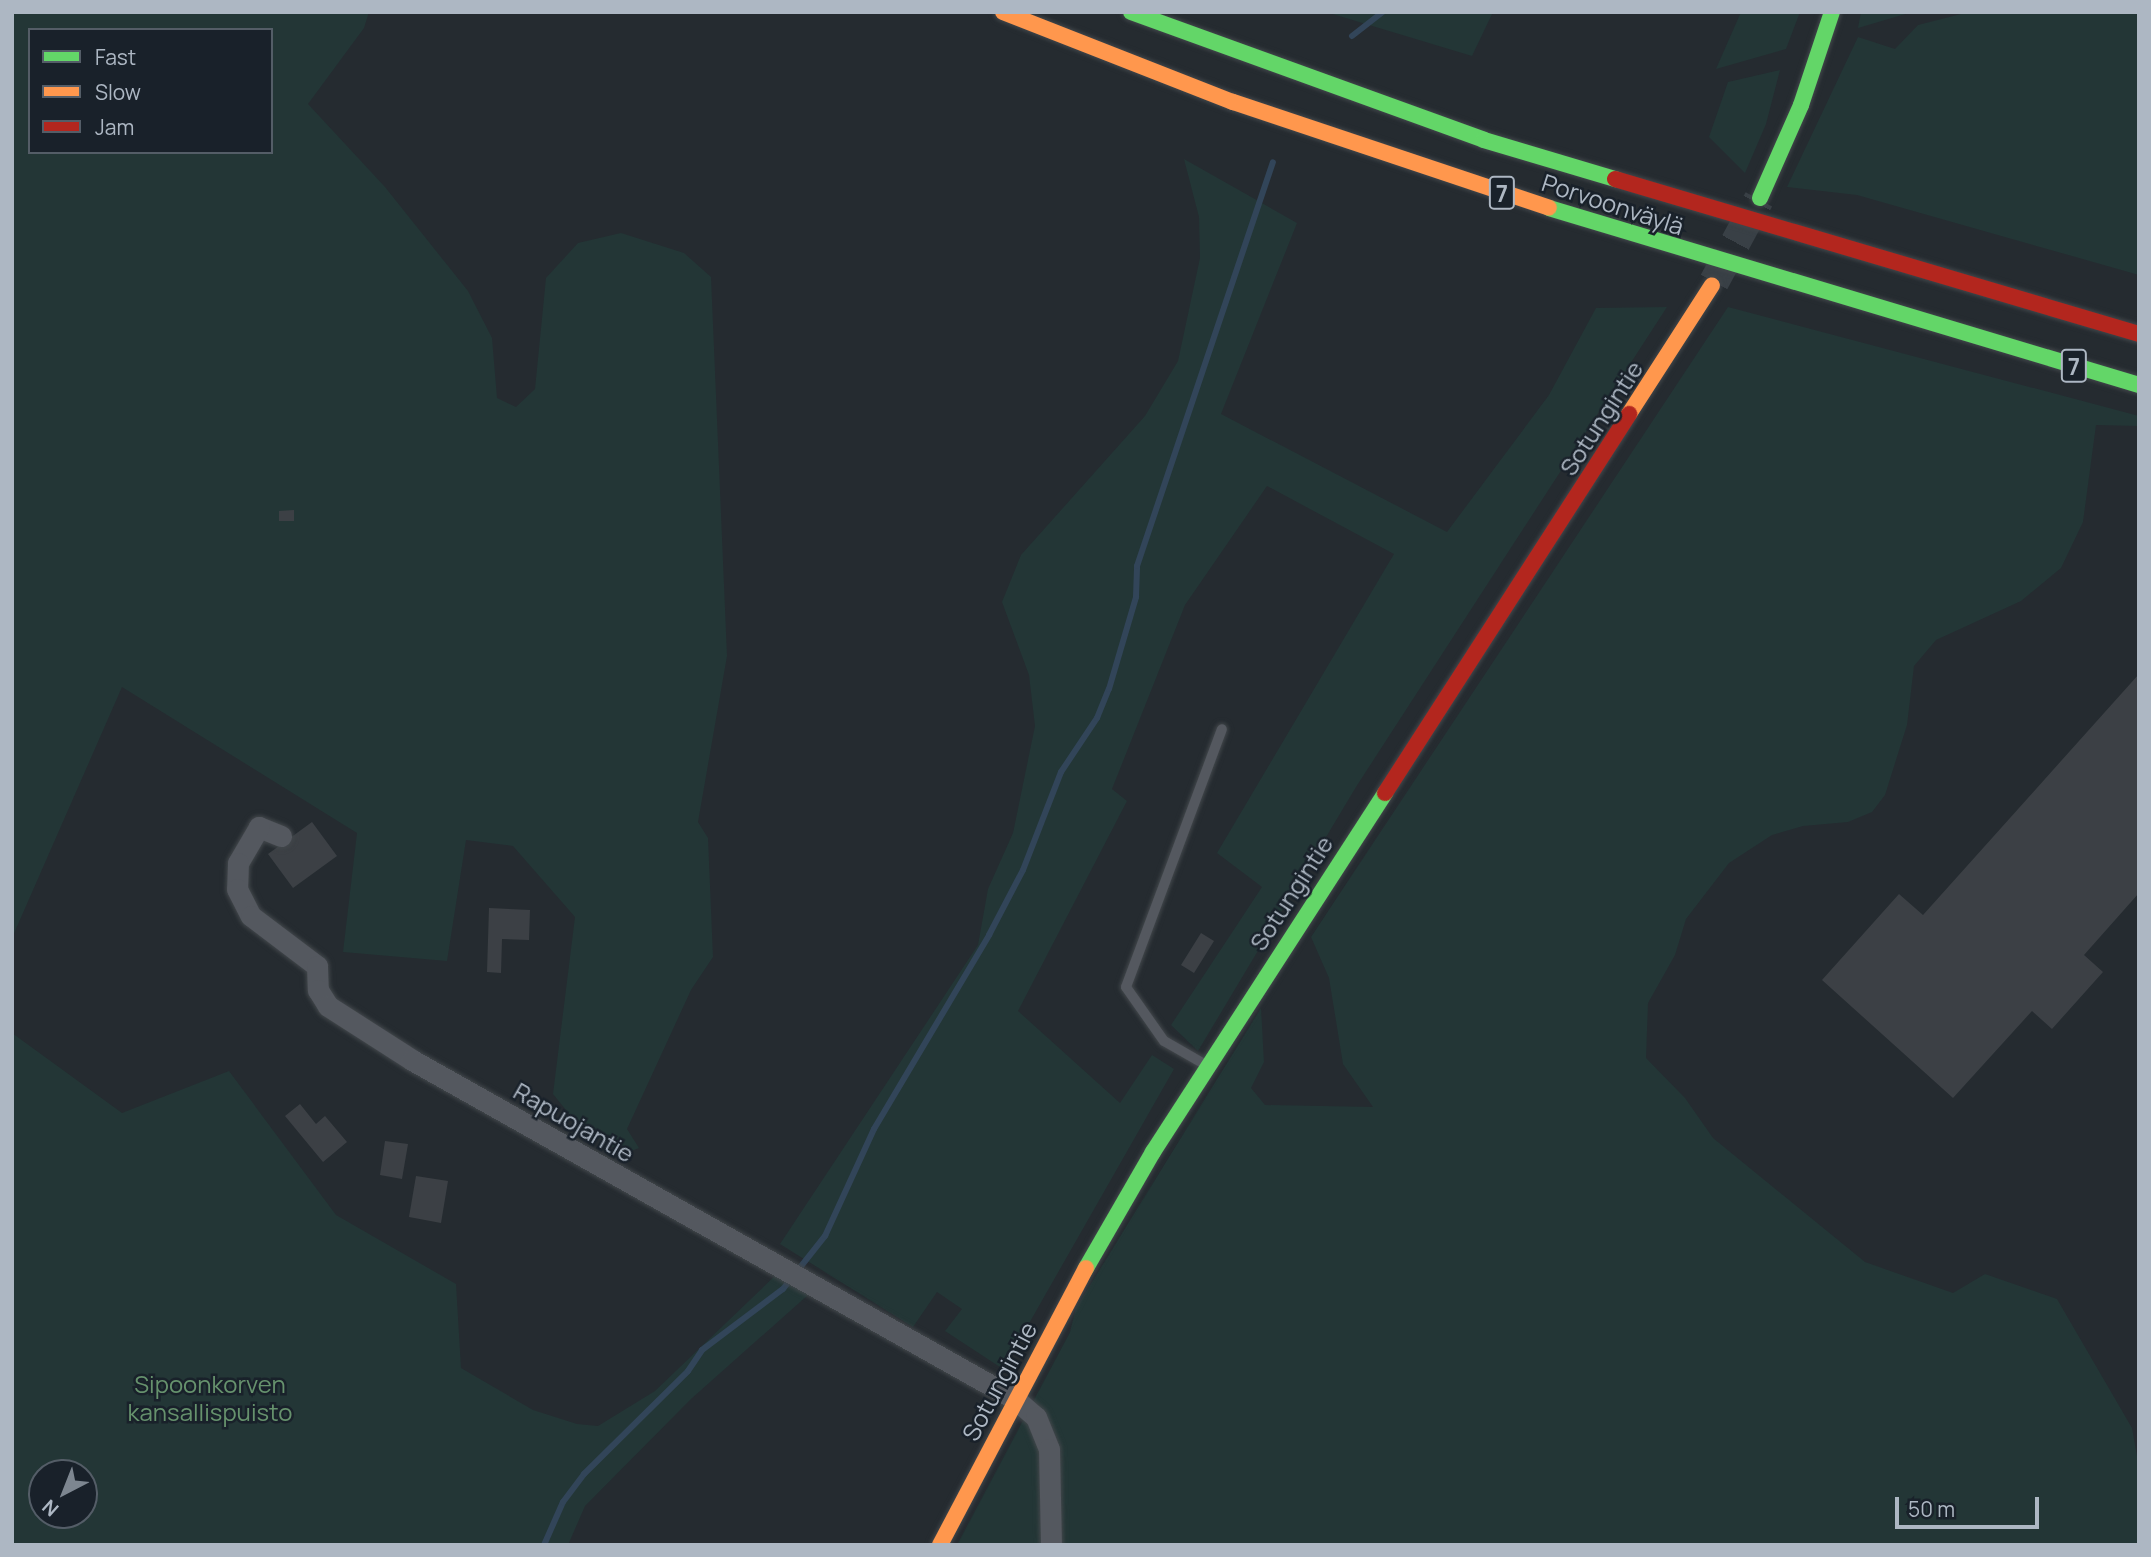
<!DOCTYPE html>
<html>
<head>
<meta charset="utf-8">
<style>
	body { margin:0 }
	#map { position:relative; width:2151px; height:1557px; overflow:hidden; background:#252b30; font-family:Manrope,sans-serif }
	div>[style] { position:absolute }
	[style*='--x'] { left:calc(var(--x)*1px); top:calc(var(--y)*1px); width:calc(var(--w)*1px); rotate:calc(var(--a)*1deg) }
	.green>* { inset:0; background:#233636 }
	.stream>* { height:6px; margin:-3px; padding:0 3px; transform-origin:3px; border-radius:3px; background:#324559 }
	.building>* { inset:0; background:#3c4045 }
	.secondary-tunnel>* { height:30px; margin-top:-15px; transform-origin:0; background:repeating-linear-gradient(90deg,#394046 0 30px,transparent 0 45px) }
	.roads { filter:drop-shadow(0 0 2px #42474b) drop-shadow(0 0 2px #42474b) }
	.lane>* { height:10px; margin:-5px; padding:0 5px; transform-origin:5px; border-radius:5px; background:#54585f }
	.street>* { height:21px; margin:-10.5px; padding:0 10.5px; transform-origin:10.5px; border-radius:10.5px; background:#54585f }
	.fast>* { height:16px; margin:-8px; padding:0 8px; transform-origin:8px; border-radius:8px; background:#63d668 }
	.slow>* { height:16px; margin:-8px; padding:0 8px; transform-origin:8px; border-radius:8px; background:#ff974d }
	.jam>* { height:16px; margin:-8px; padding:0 8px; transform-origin:8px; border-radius:8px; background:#b3261e }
	span { translate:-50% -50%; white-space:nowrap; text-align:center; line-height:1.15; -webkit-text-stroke:5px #19212a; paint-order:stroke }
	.shield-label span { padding:2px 5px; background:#19212a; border:2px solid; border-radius:5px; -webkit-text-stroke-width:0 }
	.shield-label { font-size:23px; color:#adb7c3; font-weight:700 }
	.street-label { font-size:24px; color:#adb7c3 }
	.park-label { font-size:24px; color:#66926d }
	.frame { position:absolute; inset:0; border:14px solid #adb7c3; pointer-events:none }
	.legend { position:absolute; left:28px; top:28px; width:245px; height:126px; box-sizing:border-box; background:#19212a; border:2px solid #545d67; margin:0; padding:9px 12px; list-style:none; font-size:21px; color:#adb7c3 }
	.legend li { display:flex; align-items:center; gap:14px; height:35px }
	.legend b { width:35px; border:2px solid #545d67 }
	.north { position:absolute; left:28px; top:1459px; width:70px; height:70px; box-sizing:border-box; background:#19212a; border:2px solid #545d67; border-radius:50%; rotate:222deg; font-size:19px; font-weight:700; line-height:28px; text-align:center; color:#adb7c3 }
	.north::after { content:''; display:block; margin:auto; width:24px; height:32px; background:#7d8690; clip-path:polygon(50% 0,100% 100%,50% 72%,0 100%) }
	.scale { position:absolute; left:1895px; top:1497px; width:144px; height:32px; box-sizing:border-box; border:4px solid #adb7c3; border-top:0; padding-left:9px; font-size:21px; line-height:24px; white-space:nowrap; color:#adb7c3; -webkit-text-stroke:5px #19212a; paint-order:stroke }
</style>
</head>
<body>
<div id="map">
	<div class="green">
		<div style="clip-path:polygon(evenodd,12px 12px,369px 12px,364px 28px,308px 104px,385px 187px,468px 291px,492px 338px,497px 398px,516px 407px,535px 389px,546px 278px,578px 243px,621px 233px,684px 253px,711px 277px,727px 656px,698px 822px,708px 838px,713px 957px,691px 990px,627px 1129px,639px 1148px,624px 1154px,578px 1125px,553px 1094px,575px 917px,513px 846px,466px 840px,447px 961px,343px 952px,357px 833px,122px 687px,12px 938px,12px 12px,30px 30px,271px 30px,271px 152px,30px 152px,30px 30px)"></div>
		<div style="clip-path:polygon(1326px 12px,1493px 12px,1472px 56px)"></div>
		<div style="clip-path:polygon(1741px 12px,1800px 12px,1786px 49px,1716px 69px)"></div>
		<div style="clip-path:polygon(1861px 12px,1912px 12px,1858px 28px)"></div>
		<div style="clip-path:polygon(1969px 12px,2139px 12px,2139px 275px,1857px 195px,1787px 187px,1858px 37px,1895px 49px,1918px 25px)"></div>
		<div style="clip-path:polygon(1780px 70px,1766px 124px,1745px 173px,1709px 137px,1728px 82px)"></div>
		<div style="clip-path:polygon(1184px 159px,1297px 223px,1221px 414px,1447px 532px,1549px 395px,1596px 308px,1667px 307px,1356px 787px,1198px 1051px,1171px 1025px,1262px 887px,1217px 853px,1394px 554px,1267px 486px,1185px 605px,1112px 789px,1127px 801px,1018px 1011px,1120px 1103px,1152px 1055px,1174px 1069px,1003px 1369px,945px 1331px,962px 1309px,937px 1292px,913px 1327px,780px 1244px,978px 945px,988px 889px,1013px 833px,1035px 726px,1029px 675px,1002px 602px,1021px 555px,1145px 416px,1178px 361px,1200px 258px,1199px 217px)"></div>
		<div style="clip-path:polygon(1728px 307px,2139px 416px,2139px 426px,2096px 425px,2083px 522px,2061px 568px,2021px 601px,1936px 640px,1914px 666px,1907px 725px,1885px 795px,1872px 812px,1848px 822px,1803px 826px,1772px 835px,1729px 863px,1686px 919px,1675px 955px,1648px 1003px,1646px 1058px,1685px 1098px,1713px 1138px,1865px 1262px,1953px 1293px,1985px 1274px,2057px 1299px,2132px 1428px,2139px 1467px,2139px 1545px,957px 1545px,1070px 1332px,1076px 1308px,1261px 1008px,1264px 1062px,1251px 1088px,1265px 1105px,1373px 1107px,1343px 1064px,1329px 978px,1311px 937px)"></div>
		<div style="clip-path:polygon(evenodd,12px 1033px,122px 1113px,229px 1071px,336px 1215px,456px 1284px,461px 1368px,533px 1410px,577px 1424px,598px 1426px,655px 1391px,779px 1272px,808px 1295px,691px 1399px,585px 1506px,568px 1545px,12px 1545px,12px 1033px,42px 1473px,84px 1473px,84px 1515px,42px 1515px,42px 1473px)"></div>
	</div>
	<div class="stream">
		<div style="--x:1352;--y:36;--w:39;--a:-38"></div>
		<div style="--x:544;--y:1545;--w:47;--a:-66.2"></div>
		<div style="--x:563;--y:1502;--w:35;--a:-53"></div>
		<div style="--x:584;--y:1474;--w:146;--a:-44.7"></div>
		<div style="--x:688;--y:1371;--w:25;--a:-56"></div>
		<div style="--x:702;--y:1350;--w:101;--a:-37"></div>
		<div style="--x:783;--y:1289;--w:68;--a:-51.6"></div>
		<div style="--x:825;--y:1236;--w:118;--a:-65.4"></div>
		<div style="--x:874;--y:1129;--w:226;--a:-59.3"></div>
		<div style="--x:989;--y:935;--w:73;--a:-62.4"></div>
		<div style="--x:1023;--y:870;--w:105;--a:-68.8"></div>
		<div style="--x:1061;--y:772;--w:65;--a:-56.3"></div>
		<div style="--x:1097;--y:718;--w:31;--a:-68"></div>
		<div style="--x:1109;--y:689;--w:96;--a:-73.6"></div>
		<div style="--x:1136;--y:597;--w:31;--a:-88"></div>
		<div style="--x:1137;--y:566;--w:426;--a:-71.4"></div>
	</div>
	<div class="building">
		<div style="clip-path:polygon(294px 510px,294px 521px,279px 521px,279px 511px)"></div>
		<div style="clip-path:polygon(2139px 674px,2139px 893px,2084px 955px,2103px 972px,2052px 1029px,2032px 1011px,1953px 1098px,1822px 980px,1899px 894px,1923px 915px)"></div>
		<div style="clip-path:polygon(312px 822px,337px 856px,293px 888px,268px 854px)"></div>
		<div style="clip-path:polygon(489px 908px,530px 910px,529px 940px,502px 939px,501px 973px,487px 972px)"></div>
		<div style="clip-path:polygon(1201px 933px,1214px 941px,1194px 973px,1181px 965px)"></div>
		<div style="clip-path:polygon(300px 1104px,316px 1124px,325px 1116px,347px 1142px,323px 1162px,285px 1116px)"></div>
		<div style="clip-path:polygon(385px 1141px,408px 1144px,402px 1179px,380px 1175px)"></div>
		<div style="clip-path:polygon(416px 1176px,448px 1181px,441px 1223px,409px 1217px)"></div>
	</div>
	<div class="secondary-tunnel">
		<div style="--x:1714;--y:282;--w:94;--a:-61.5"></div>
	</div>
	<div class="roads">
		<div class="lane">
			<div style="--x:1206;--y:1065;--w:48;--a:-150.3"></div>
			<div style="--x:1164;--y:1041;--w:66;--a:-125.1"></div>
			<div style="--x:1126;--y:987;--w:275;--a:-69.6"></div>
		</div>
		<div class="street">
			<div style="--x:281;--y:836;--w:24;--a:-158"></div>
			<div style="--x:259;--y:827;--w:42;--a:120.3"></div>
			<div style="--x:238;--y:863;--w:26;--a:92"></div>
			<div style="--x:237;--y:889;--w:30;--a:63"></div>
			<div style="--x:251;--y:916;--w:83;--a:37.1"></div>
			<div style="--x:317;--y:966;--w:24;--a:88"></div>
			<div style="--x:318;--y:990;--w:19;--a:58"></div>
			<div style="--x:328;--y:1006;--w:100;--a:32.7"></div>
			<div style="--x:412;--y:1060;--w:692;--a:29.34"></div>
			<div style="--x:1015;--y:1399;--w:28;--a:41"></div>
			<div style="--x:1036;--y:1417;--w:35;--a:68"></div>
			<div style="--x:1049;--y:1449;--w:96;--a:88.8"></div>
		</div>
		<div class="fast">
			<div style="--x:1131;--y:12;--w:375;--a:19.9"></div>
			<div style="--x:1484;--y:140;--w:137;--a:16.6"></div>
			<div style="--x:1760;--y:198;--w:102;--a:-66.2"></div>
			<div style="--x:1801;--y:105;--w:98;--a:-71.6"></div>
			<div style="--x:1549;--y:208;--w:616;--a:16.7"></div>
			<div style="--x:1086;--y:1268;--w:134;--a:-60"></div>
			<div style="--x:1153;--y:1152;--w:427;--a:-57.1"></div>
		</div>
		<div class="slow">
			<div style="--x:1003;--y:12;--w:247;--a:21.4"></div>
			<div style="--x:1233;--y:102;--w:333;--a:18.5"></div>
			<div style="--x:1629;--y:414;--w:153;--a:-57.2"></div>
			<div style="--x:940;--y:1545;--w:313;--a:-62.2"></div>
		</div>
		<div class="jam">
			<div style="--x:1615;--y:179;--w:546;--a:16.48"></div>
			<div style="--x:1385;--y:793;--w:451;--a:-57.2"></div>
		</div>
	</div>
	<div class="shield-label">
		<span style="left:1502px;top:193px">7</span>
		<span style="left:2074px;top:366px">7</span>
	</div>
	<div class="street-label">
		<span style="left:1613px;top:204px;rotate:18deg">Porvoonväylä</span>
		<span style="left:1601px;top:418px;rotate:-57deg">Sotungintie</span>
		<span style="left:1291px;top:893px;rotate:-57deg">Sotungintie</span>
		<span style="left:574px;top:1122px;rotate:30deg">Rapuojantie</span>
		<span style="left:999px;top:1381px;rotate:-62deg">Sotungintie</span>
	</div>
	<div class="park-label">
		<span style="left:210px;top:1398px">Sipoonkorven<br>kansallispuisto</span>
	</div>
	<div class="frame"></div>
	<ul class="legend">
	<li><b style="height:9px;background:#63d668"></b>Fast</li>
	<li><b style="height:9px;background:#ff974d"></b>Slow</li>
	<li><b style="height:9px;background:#b3261e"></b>Jam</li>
	</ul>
	<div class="north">N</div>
	<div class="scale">50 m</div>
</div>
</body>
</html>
